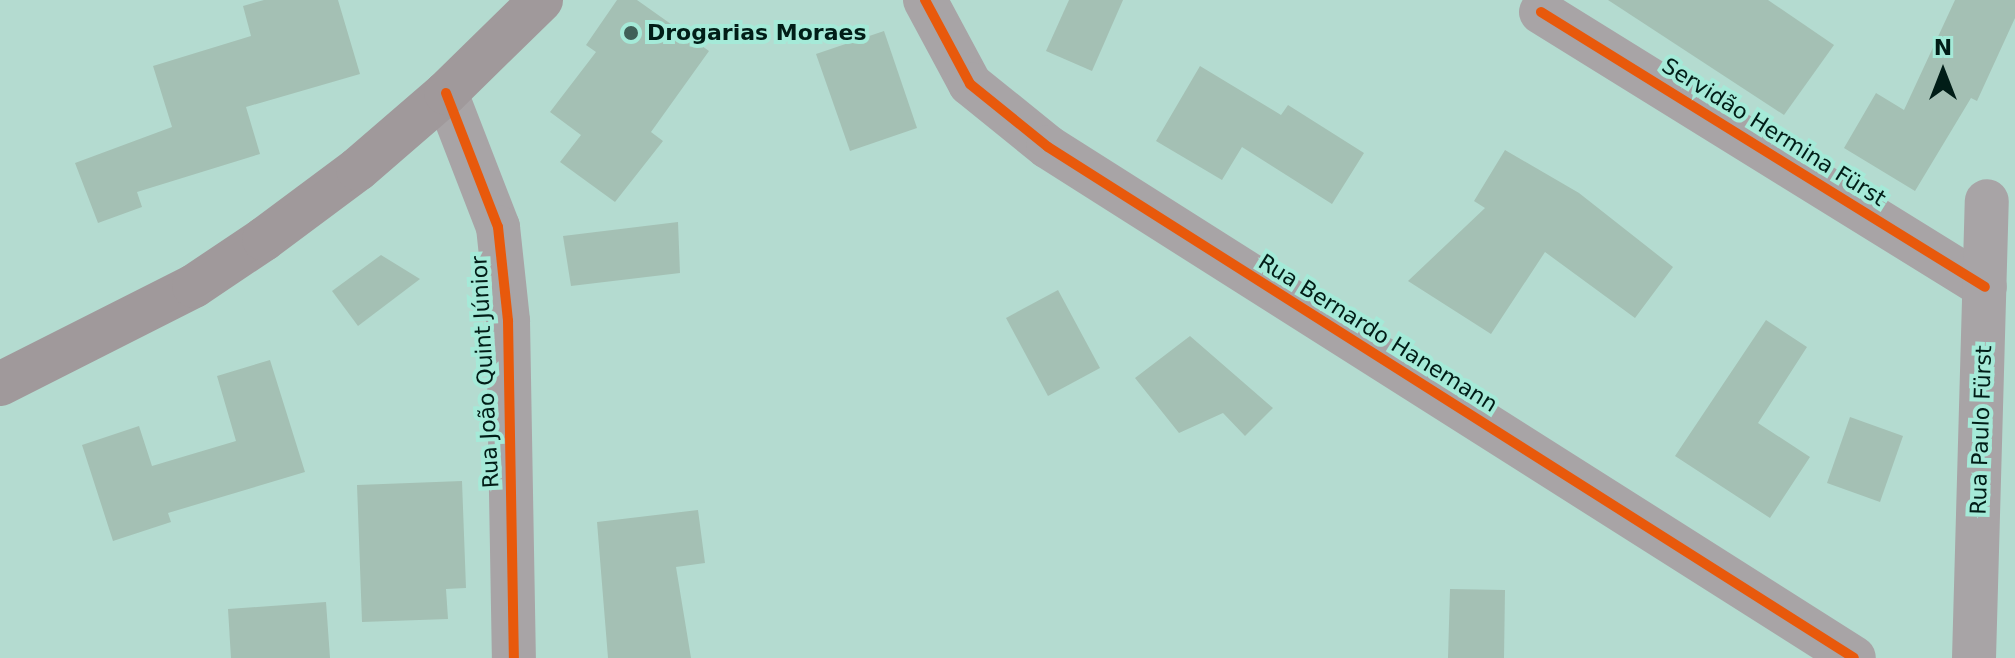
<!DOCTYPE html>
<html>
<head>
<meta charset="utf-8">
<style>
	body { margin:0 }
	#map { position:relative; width:2015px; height:658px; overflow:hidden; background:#b4dbd0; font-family:"DejaVu Sans",sans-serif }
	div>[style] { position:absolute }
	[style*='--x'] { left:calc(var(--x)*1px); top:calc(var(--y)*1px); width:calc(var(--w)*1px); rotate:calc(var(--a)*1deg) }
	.building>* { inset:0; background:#a4c0b4 }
	.street>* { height:44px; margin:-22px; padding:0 22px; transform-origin:22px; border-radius:22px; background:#a8a4a6 }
	.secondary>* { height:44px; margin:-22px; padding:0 22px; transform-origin:22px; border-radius:22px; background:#a0999b }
	.cycleway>* { height:10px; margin:-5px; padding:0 5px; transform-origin:5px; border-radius:5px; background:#e8590c }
	.dots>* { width:22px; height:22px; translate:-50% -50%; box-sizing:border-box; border:4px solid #a5ead8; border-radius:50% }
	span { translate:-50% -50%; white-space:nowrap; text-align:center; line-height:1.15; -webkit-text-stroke:8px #a5ead8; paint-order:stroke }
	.poi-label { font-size:22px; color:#011d17; font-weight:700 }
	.left { translate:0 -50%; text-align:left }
	.street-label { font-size:22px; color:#011d17 }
	.north { position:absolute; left:1903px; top:32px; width:80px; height:80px; -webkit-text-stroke:6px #a5ead8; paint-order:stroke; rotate:0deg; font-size:22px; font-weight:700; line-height:32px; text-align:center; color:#011d17 }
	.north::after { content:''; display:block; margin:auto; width:28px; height:36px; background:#011d17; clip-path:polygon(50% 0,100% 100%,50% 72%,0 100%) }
</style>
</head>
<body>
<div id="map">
	<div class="building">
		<div style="clip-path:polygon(264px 0,338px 0,360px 74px,246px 107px,260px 154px,137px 192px,142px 207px,98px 223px,75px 163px,172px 127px,153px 66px,251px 36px,243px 6px)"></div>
		<div style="clip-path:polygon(617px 0,637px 0,709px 51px,651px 132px,663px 141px,615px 202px,560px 162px,581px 135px,550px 112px,596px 52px,586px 45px)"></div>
		<div style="clip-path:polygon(1069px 0,1123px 0,1092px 71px,1046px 51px)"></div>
		<div style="clip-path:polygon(1608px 0,1768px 0,1834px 45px,1784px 115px)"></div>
		<div style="clip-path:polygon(1955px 0,2015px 0,2015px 18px,1977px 101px,1971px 98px,1915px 191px,1844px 148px,1876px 93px,1904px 110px)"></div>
		<div style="clip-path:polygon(884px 31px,917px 128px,850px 151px,816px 54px)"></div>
		<div style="clip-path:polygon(1200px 66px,1281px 115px,1288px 105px,1364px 153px,1332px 204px,1242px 147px,1222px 180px,1156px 141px)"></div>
		<div style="clip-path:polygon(1505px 150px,1579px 193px,1673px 267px,1635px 318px,1545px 252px,1491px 334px,1408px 281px,1485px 208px,1474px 201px)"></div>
		<div style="clip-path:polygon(678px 222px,680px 273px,571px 286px,563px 236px)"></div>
		<div style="clip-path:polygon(381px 255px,420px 279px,358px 326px,332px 291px)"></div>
		<div style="clip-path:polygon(1058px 290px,1100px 368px,1048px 396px,1006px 318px)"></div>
		<div style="clip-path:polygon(1766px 320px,1807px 347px,1758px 423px,1810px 457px,1770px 518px,1675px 456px)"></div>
		<div style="clip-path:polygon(1190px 336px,1273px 408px,1245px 436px,1223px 413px,1179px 433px,1135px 378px)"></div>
		<div style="clip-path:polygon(270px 360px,305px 472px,168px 513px,171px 522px,113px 541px,82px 445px,139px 426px,152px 466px,236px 441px,217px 376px)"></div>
		<div style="clip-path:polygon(1850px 417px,1903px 436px,1880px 502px,1827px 483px)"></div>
		<div style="clip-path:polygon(462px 481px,466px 588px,446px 589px,448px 619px,362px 622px,357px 485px)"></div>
		<div style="clip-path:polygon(698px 510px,705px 563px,676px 567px,691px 658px,608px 658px,597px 522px)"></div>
		<div style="clip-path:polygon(1450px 589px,1505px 590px,1504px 658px,1448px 658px)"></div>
		<div style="clip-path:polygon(326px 602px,330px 658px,231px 658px,228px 609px)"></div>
	</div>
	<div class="street">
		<div style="--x:925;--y:0;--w:95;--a:61.8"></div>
		<div style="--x:970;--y:84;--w:100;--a:38.9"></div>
		<div style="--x:1048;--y:147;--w:954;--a:32.37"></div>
		<div style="--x:1541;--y:12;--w:522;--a:31.77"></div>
		<div style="--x:446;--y:93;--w:144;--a:68.8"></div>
		<div style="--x:498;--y:227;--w:95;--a:83.9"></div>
		<div style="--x:508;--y:321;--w:337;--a:89"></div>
		<div style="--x:1974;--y:658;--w:457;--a:-88.4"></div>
	</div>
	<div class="secondary">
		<div style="--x:0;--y:384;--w:217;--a:-26.8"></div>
		<div style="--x:194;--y:286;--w:84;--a:-33.9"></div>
		<div style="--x:264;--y:239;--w:117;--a:-36.7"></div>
		<div style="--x:358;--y:169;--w:116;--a:-40.8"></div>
		<div style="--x:446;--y:93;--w:133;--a:-44.4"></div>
	</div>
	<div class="cycleway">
		<div style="--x:925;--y:0;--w:95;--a:61.8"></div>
		<div style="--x:970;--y:84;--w:100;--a:38.9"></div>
		<div style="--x:1048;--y:147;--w:954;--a:32.37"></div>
		<div style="--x:1541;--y:12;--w:522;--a:31.77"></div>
		<div style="--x:446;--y:93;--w:144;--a:68.8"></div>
		<div style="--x:498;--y:227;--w:95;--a:83.9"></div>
		<div style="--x:508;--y:321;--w:337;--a:89"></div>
	</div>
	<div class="dots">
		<div style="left:631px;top:33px;background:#406058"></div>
	</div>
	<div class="poi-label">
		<span class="left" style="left:647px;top:33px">Drogarias Moraes</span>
	</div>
	<div class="street-label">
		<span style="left:1774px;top:132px;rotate:32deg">Servidão Hermina Fürst</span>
		<span style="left:1378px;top:333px;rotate:32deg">Rua Bernardo Hanemann</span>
		<span style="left:485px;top:372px;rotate:-93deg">Rua João Quint Júnior</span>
		<span style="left:1981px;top:430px;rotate:-88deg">Rua Paulo Fürst</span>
	</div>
	<div class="north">N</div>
</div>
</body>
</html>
